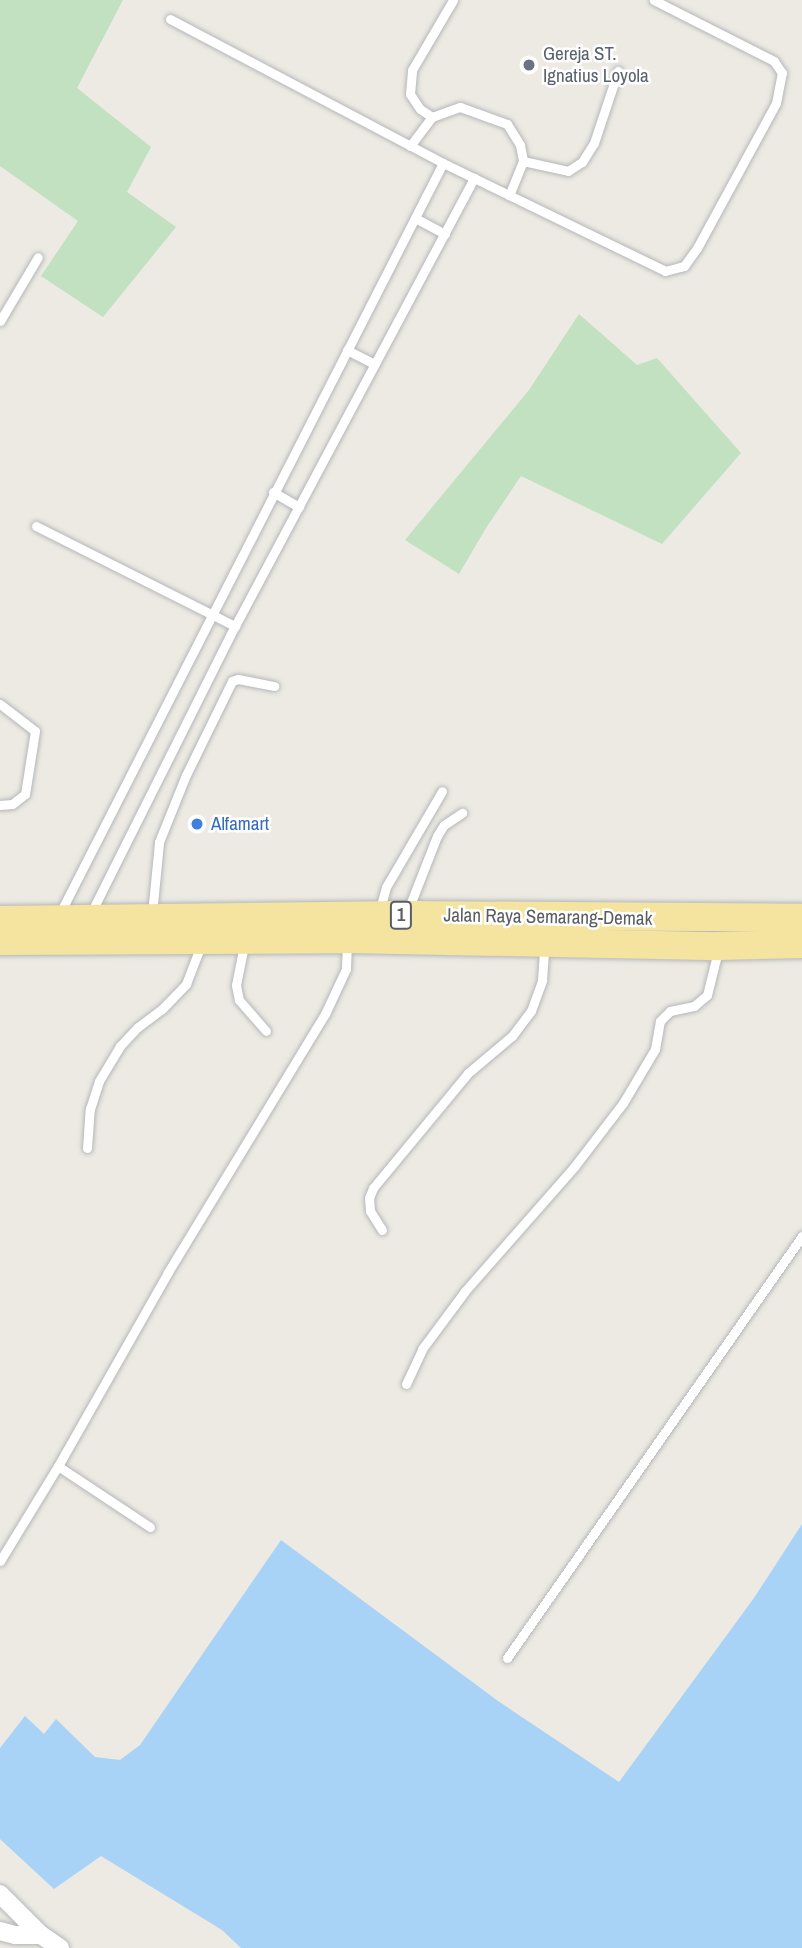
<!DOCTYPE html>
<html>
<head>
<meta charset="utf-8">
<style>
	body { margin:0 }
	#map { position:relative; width:802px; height:1948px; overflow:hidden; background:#eceae2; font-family:"Archivo Narrow",sans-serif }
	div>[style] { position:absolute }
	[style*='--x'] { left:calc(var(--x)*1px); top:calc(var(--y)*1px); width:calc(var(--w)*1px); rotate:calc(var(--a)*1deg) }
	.green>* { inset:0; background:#c1e1c1 }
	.water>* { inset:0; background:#a8d2f6 }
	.roads { filter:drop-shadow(0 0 2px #b4b7bb) drop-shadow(0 0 2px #b4b7bb) }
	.service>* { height:9px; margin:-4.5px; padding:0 4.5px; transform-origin:4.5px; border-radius:4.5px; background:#fff }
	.minor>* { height:18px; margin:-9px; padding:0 9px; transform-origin:9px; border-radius:9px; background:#fff }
	.trunk>* { height:28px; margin:-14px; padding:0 14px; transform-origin:14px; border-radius:14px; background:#f4e4a0 }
	.dots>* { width:19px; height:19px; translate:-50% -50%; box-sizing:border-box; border:4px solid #fff; border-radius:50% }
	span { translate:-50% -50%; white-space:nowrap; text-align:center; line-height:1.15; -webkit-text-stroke:5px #fff; paint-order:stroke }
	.shield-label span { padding:2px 5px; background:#fff; border:2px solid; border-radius:5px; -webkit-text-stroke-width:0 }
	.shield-label { font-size:18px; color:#5a5d61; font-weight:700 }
	.worship-label { font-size:19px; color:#5b616d }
	.left { translate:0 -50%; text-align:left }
	.shop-label { font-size:19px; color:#366cbe }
	.street-label { font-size:19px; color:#5a5d61 }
</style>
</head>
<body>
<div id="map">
	<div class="green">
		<div style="clip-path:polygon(0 0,123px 0,77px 88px,151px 147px,127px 192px,176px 227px,103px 317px,41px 276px,78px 221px,0 166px)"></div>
		<div style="clip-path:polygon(579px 314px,637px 365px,657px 358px,741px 453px,662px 544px,521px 476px,486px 528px,459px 574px,405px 540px,529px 390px)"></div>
	</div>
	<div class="water">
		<div style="clip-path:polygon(802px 1524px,802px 1948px,241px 1948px,222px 1930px,101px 1856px,54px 1889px,0 1839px,0 1748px,25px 1716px,44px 1734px,56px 1719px,95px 1757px,120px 1760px,140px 1745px,281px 1540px,498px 1701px,619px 1782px,754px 1598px)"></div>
	</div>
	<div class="roads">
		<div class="service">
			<div style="--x:170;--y:19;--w:309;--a:27.8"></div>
			<div style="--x:443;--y:163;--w:247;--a:25.9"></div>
			<div style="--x:665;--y:271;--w:20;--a:-15"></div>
			<div style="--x:684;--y:266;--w:22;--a:-54"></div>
			<div style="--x:697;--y:248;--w:165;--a:-61.4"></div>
			<div style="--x:776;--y:103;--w:31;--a:-79"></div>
			<div style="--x:782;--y:73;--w:14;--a:-124"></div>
			<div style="--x:774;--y:61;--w:135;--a:-153.1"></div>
			<div style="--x:432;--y:117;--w:14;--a:-146"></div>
			<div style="--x:420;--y:109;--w:18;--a:-124"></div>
			<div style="--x:410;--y:94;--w:24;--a:-85"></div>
			<div style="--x:412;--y:70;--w:81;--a:-59.6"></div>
			<div style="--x:410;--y:146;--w:36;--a:-53"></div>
			<div style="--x:432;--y:117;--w:30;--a:-20"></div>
			<div style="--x:460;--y:107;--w:50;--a:19.9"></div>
			<div style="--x:507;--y:124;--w:25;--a:58"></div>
			<div style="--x:520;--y:145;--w:16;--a:79"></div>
			<div style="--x:523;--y:161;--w:37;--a:112"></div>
			<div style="--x:523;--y:161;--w:46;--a:12.5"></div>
			<div style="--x:568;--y:171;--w:17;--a:-33"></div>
			<div style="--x:582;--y:162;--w:22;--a:-58"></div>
			<div style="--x:594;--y:143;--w:76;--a:-71.6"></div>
			<div style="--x:415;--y:218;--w:34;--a:28"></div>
			<div style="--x:0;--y:321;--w:74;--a:-59.3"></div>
			<div style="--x:347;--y:350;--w:31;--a:27"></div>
			<div style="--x:273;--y:492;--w:30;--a:30"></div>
			<div style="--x:36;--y:526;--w:223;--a:26.7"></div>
			<div style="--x:0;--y:704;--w:44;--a:37.6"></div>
			<div style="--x:35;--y:731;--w:64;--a:99"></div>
			<div style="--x:25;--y:794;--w:16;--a:142"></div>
			<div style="--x:12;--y:804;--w:12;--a:175"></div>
			<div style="--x:408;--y:910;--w:79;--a:-68.6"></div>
			<div style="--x:437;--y:836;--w:13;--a:-58"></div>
			<div style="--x:444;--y:825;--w:22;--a:-34"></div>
			<div style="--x:379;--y:913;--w:27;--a:-75"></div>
			<div style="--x:386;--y:887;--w:111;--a:-59.7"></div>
			<div style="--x:152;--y:914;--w:72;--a:-84.4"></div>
			<div style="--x:159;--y:842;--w:72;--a:-68.1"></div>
			<div style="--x:186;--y:775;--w:105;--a:-63.9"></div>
			<div style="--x:232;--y:681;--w:6;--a:-18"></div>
			<div style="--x:238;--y:679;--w:37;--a:11"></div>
			<div style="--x:59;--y:915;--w:844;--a:-62.95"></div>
			<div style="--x:90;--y:915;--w:323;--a:-63.4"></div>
			<div style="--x:235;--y:626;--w:508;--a:-61.92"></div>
			<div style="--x:244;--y:945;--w:41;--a:101.3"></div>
			<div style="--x:236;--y:985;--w:15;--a:79"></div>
			<div style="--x:239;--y:1000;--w:41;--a:48.9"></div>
			<div style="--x:87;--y:1148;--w:39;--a:-86"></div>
			<div style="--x:90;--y:1109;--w:29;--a:-72"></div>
			<div style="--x:99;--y:1081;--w:41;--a:-59"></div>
			<div style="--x:120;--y:1046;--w:26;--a:-47"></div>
			<div style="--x:138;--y:1027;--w:30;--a:-37"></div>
			<div style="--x:162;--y:1009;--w:35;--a:-46"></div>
			<div style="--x:186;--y:984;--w:42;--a:-69"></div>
			<div style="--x:382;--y:1230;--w:22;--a:-122"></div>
			<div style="--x:370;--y:1211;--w:13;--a:-94"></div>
			<div style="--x:369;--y:1198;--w:11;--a:-68"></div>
			<div style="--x:373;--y:1188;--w:149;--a:-50.4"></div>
			<div style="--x:468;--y:1073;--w:57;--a:-40.1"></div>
			<div style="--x:512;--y:1036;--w:31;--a:-53"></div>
			<div style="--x:531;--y:1011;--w:33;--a:-70"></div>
			<div style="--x:542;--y:980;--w:32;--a:-86"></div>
			<div style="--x:406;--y:1384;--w:38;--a:-65"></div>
			<div style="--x:422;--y:1349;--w:72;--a:-53.4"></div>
			<div style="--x:465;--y:1291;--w:165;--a:-48.7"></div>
			<div style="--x:574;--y:1167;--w:81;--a:-52.6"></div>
			<div style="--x:623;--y:1103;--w:63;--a:-59.3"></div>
			<div style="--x:655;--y:1049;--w:28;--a:-80"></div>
			<div style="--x:660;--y:1021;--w:14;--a:-45"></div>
			<div style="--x:670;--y:1011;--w:25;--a:-12"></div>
			<div style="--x:694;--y:1006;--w:17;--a:-40"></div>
			<div style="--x:707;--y:995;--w:45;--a:-76"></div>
			<div style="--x:150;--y:1527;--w:110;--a:-146.5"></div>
			<div style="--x:58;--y:1466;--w:223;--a:-60.4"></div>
			<div style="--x:168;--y:1272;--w:302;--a:-58.7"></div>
			<div style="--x:325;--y:1014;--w:50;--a:-65"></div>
			<div style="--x:346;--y:969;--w:25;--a:-88"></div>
			<div style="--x:0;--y:1561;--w:111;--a:-58.6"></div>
			<div style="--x:507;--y:1658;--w:515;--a:-55.04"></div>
		</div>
		<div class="minor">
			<div style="--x:0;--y:1894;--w:58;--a:45"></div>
			<div style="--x:41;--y:1935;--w:23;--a:34"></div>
			<div style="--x:0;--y:1931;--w:16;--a:15"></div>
			<div style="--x:15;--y:1935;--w:26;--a:0"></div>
		</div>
		<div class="trunk">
			<div style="--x:0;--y:920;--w:406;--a:-0.7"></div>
			<div style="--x:406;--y:915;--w:396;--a:0.4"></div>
			<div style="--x:0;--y:941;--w:347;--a:-0.3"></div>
			<div style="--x:347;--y:939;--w:372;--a:1.1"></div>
			<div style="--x:719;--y:946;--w:83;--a:-1.4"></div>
		</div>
	</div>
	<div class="dots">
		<div style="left:529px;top:65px;background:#6b7280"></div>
		<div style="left:197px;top:824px;background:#3f7fe0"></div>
	</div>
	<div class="shield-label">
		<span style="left:401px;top:915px">1</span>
	</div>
	<div class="worship-label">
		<span class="left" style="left:543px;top:65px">Gereja ST.<br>Ignatius Loyola</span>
	</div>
	<div class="shop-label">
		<span class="left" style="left:211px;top:824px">Alfamart</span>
	</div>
	<div class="street-label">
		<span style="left:548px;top:917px;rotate:1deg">Jalan Raya Semarang-Demak</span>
	</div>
</div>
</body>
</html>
